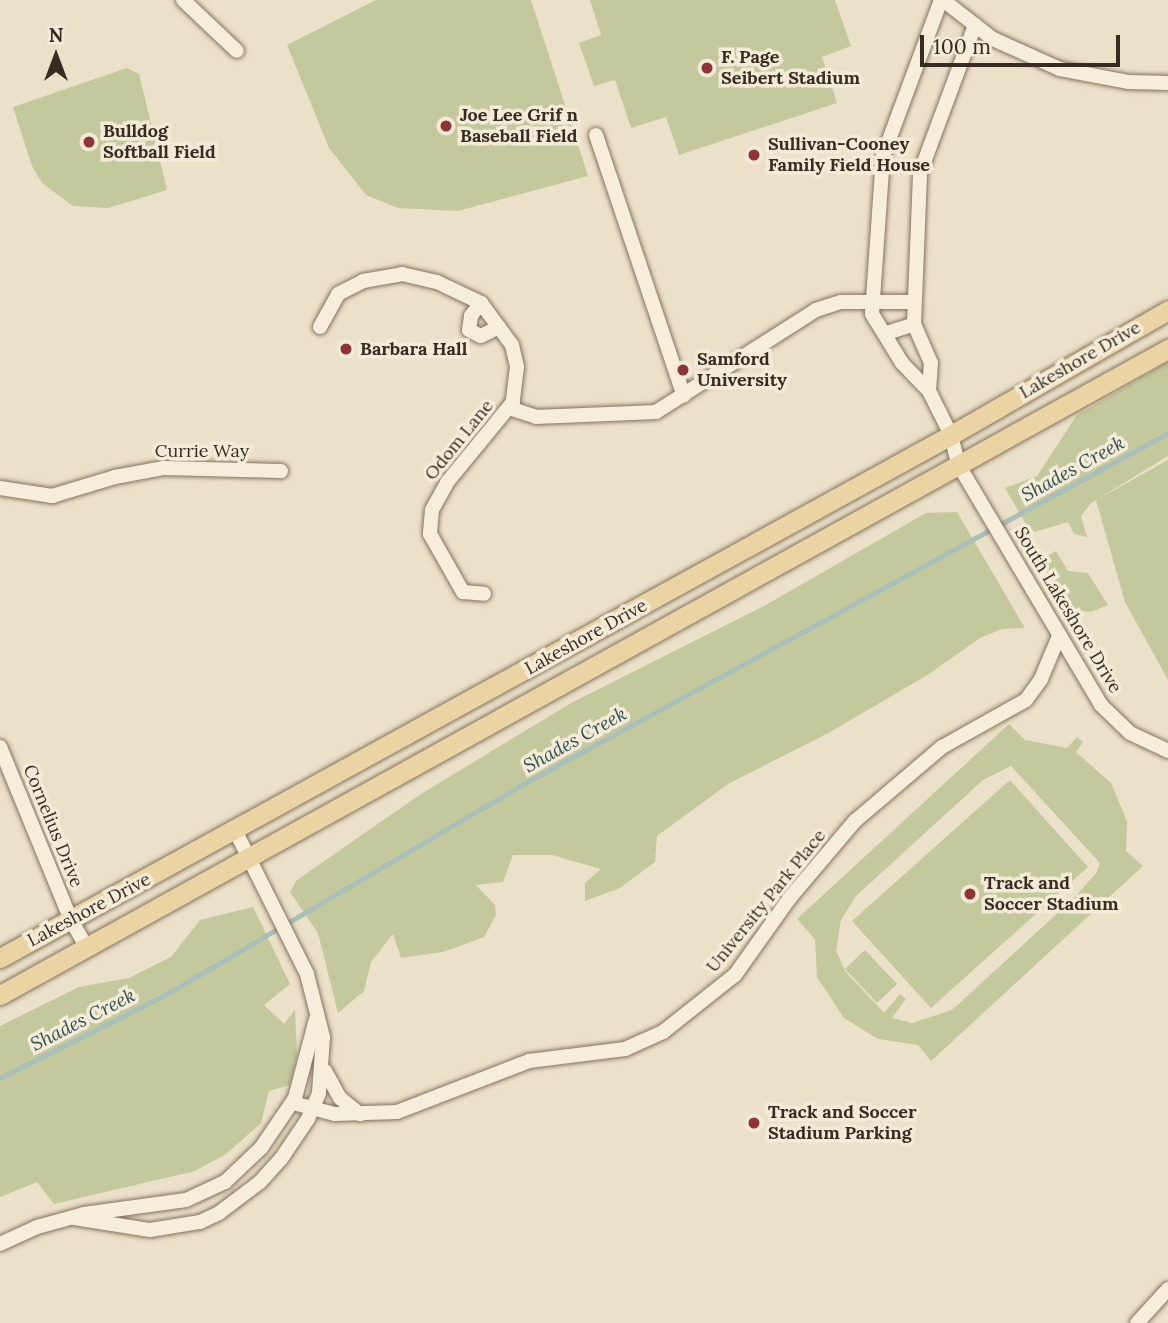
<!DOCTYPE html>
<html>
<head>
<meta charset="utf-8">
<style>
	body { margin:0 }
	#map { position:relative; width:1168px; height:1323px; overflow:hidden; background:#ebe0c8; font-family:Lora,serif }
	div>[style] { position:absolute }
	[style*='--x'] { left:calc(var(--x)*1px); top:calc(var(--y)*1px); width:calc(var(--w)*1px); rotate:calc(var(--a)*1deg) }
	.green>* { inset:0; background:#c3c89d }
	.stream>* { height:4.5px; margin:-2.25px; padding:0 2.25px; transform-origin:2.25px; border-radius:2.25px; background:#a9bfb8 }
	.roads { filter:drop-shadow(0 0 2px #85735f) drop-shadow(0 0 2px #85735f) }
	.minor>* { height:14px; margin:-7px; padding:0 7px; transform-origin:7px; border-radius:7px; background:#f6eedb }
	.major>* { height:19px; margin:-9.5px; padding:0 9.5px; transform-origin:9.5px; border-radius:9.5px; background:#ead4a4 }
	.dots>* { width:19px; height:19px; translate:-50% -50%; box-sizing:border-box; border:4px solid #f3ebd7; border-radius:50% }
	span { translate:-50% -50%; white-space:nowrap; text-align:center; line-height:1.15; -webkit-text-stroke:7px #f3ebd7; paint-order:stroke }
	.poi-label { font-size:18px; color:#372c21; font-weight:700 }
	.left { translate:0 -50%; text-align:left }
	.street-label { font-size:18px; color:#372c21 }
	.water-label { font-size:19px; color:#325553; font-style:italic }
	.north { position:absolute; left:21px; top:21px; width:70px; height:70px; -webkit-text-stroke:5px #f3ebd7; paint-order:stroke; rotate:0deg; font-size:19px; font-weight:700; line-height:28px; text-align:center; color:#372c21 }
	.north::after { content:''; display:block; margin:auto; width:24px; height:32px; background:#372c21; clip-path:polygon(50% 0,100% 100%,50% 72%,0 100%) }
	.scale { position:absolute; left:920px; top:35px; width:200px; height:32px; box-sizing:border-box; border:4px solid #372c21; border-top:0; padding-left:9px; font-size:21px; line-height:24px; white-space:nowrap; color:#372c21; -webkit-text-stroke:5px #f3ebd7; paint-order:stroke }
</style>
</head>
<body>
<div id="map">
	<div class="green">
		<div style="clip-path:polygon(376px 0,531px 0,588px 176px,458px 211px,398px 208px,366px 195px,329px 148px,287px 45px)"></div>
		<div style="clip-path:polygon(590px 0,835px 0,851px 46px,822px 57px,837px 103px,679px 155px,666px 117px,631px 128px,615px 80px,594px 86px,579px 43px,601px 35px)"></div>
		<div style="clip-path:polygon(127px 68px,139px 74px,167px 190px,108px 208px,73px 206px,42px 183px,32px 166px,13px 107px)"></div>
		<div style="clip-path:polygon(1168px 362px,1168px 456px,1091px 503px,1081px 516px,1087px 537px,1074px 534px,1068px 522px,1031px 533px,1005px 488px,1037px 476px,1077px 415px)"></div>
		<div style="clip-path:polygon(1168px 460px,1168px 680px,1125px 602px,1096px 500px)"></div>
		<div style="clip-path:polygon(957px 512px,1025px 628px,1002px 629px,980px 638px,929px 674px,830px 732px,728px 784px,657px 836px,655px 862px,620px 888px,585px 901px,585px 883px,601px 869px,552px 855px,513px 855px,503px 882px,476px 885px,495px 905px,496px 915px,484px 937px,443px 952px,401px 958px,393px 934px,371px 962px,364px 991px,338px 1013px,318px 933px,290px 892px,297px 880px,421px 794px,571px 703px,764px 606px,926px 513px)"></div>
		<div style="clip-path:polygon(1056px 551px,1068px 571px,1088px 573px,1108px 605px,1091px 612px,1068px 610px,1041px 560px)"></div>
		<div style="clip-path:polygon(evenodd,1009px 724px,1025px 740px,1067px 748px,1077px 737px,1083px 742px,1076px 752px,1111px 783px,1127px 821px,1126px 851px,1143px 866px,931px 1061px,918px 1045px,878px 1039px,844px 1018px,817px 977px,815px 939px,797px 919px,1009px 724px,1011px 766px,1100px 863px,1097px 872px,1073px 899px,952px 1010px,912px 1023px,892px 1018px,906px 999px,900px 994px,884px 1013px,845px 971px,836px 950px,841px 920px,856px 896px,983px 780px,1011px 766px)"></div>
		<div style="clip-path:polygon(1010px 780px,1088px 867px,931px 1008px,852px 921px)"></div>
		<div style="clip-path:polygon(253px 907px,290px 984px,264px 1005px,284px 1024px,295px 1010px,297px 1055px,290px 1085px,269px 1091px,261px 1123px,226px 1154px,195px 1171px,54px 1204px,37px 1182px,0 1197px,0 1026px,79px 987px,129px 978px,171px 957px,200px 920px)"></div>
		<div style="clip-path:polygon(865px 950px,897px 984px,877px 1003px,845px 969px)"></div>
	</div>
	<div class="stream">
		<div style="--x:0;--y:1078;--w:187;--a:-26.7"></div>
		<div style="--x:167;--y:994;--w:410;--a:-30.5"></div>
		<div style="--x:520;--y:786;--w:738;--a:-28.58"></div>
	</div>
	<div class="roads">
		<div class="minor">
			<div style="--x:183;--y:0;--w:74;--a:43.4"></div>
			<div style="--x:941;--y:0;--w:166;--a:110.4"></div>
			<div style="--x:883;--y:156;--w:158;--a:94"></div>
			<div style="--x:872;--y:314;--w:57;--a:58.5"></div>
			<div style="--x:902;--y:363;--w:39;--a:46"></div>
			<div style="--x:929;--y:391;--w:49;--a:63.4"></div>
			<div style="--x:951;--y:435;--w:30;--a:76"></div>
			<div style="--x:958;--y:464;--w:280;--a:59.3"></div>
			<div style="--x:1101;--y:705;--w:40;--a:44"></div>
			<div style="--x:1130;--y:733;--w:42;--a:25.3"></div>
			<div style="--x:943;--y:0;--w:63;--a:38"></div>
			<div style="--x:993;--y:39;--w:73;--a:24.1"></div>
			<div style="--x:1060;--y:69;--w:69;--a:10.8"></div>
			<div style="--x:1128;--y:82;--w:40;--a:1.4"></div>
			<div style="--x:596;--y:135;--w:275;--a:71.4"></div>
			<div style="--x:481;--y:303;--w:16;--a:128"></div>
			<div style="--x:471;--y:316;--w:14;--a:98"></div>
			<div style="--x:469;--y:330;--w:13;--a:27"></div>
			<div style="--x:481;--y:336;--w:20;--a:-27"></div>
			<div style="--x:320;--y:327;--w:38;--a:-61"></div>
			<div style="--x:338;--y:294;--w:28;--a:-27"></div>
			<div style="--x:363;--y:281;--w:40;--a:-10"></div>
			<div style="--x:402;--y:274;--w:36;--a:13"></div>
			<div style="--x:437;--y:282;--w:49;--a:25.5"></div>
			<div style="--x:481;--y:303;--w:52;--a:53.6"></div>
			<div style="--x:512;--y:345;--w:23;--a:77"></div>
			<div style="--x:517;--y:367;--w:35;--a:97"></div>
			<div style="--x:513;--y:402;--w:102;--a:129.4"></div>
			<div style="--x:448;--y:481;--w:33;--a:119"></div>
			<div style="--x:432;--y:510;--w:24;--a:95"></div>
			<div style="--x:430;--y:534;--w:67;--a:60.4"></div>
			<div style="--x:463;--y:592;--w:21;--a:5"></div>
			<div style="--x:887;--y:333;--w:28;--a:-18"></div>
			<div style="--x:929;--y:391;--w:28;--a:-86"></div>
			<div style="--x:931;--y:363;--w:43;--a:-113.6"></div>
			<div style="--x:914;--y:324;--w:151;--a:-87.7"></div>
			<div style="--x:920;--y:173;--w:158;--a:-69.6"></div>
			<div style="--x:509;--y:408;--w:28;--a:18"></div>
			<div style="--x:536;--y:417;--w:120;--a:-2.4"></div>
			<div style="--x:656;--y:412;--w:190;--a:-32.5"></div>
			<div style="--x:816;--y:310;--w:26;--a:-18"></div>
			<div style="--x:841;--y:302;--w:73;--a:0"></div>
			<div style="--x:0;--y:488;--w:53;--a:8.7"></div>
			<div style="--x:52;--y:496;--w:66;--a:-16.8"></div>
			<div style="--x:115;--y:477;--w:50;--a:-10.4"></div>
			<div style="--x:164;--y:468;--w:117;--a:1.5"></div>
			<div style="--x:0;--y:747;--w:187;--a:67.7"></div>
			<div style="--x:71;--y:920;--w:32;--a:60"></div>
			<div style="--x:325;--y:1071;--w:31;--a:61"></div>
			<div style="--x:340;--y:1098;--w:26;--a:39"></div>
			<div style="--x:293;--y:1103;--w:43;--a:14.7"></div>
			<div style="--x:335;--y:1114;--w:62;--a:-1.8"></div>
			<div style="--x:397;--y:1112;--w:142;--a:-21.1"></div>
			<div style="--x:529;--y:1061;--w:97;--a:-7.1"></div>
			<div style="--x:625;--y:1049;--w:42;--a:-24.1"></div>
			<div style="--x:663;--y:1032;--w:92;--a:-38.4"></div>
			<div style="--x:735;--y:975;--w:93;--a:-54.6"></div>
			<div style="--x:789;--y:899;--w:102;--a:-49.8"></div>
			<div style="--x:855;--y:821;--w:114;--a:-40.4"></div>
			<div style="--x:942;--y:747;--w:96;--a:-29.2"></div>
			<div style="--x:1026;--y:700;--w:26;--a:-54"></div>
			<div style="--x:1041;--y:679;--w:47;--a:-67.3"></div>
			<div style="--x:74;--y:1218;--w:77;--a:9"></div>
			<div style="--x:150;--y:1230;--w:51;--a:-9.1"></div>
			<div style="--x:200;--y:1222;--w:21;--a:-25"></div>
			<div style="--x:219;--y:1213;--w:51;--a:-37.1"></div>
			<div style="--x:260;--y:1182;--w:31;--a:-48"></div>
			<div style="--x:281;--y:1159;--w:48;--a:-56"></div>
			<div style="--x:308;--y:1119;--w:28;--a:-67"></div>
			<div style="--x:319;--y:1093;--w:56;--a:-85.9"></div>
			<div style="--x:323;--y:1037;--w:65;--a:-104.3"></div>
			<div style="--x:307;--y:974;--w:161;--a:-116.6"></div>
			<div style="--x:0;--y:1244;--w:41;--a:-24.7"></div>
			<div style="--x:37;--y:1227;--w:49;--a:-15.5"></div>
			<div style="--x:84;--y:1214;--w:103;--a:-7.8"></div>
			<div style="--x:186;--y:1200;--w:43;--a:-24.8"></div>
			<div style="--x:225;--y:1182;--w:50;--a:-43.4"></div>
			<div style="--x:261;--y:1148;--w:60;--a:-55.8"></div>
			<div style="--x:295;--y:1098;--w:82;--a:-75.1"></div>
			<div style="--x:1137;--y:1323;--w:46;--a:-47.6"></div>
		</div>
		<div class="major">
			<div style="--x:0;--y:958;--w:1085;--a:-28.81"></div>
			<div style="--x:951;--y:435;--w:250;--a:-29.9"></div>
			<div style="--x:0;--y:995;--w:1335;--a:-28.95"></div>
		</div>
	</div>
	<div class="dots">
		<div style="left:707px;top:68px;background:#8f3436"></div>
		<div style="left:446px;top:126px;background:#8f3436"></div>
		<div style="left:89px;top:142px;background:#8f3436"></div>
		<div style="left:754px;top:155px;background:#8f3436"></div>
		<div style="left:346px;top:349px;background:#8f3436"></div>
		<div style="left:683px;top:370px;background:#8f3436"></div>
		<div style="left:970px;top:894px;background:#8f3436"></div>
		<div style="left:754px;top:1123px;background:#8f3436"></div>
	</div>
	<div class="poi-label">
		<span class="left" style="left:721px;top:68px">F. Page<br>Seibert Stadium</span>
		<span class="left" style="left:460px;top:126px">Joe Lee Grif n<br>Baseball Field</span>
		<span class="left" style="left:103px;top:142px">Bulldog<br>Softball Field</span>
		<span class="left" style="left:768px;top:155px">Sullivan-Cooney<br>Family Field House</span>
		<span class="left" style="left:360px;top:349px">Barbara Hall</span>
		<span class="left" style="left:697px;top:370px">Samford<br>University</span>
		<span class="left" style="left:984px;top:894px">Track and<br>Soccer Stadium</span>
		<span class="left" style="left:768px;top:1123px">Track and Soccer<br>Stadium Parking</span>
	</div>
	<div class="street-label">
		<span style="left:1080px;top:360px;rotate:-30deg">Lakeshore Drive</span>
		<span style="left:459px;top:440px;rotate:-51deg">Odom Lane</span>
		<span style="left:202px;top:451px">Currie Way</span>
		<span style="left:1068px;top:610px;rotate:59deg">South Lakeshore Drive</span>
		<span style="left:586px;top:637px;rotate:-29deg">Lakeshore Drive</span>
		<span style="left:53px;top:826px;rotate:68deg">Cornelius Drive</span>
		<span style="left:766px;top:901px;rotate:-51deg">University Park Place</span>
		<span style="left:89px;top:910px;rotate:-28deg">Lakeshore Drive</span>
	</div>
	<div class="water-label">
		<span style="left:1073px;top:469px;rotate:-29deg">Shades Creek</span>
		<span style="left:575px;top:740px;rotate:-29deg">Shades Creek</span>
		<span style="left:83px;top:1020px;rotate:-27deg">Shades Creek</span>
	</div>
	<div class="north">N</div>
	<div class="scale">100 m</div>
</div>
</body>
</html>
